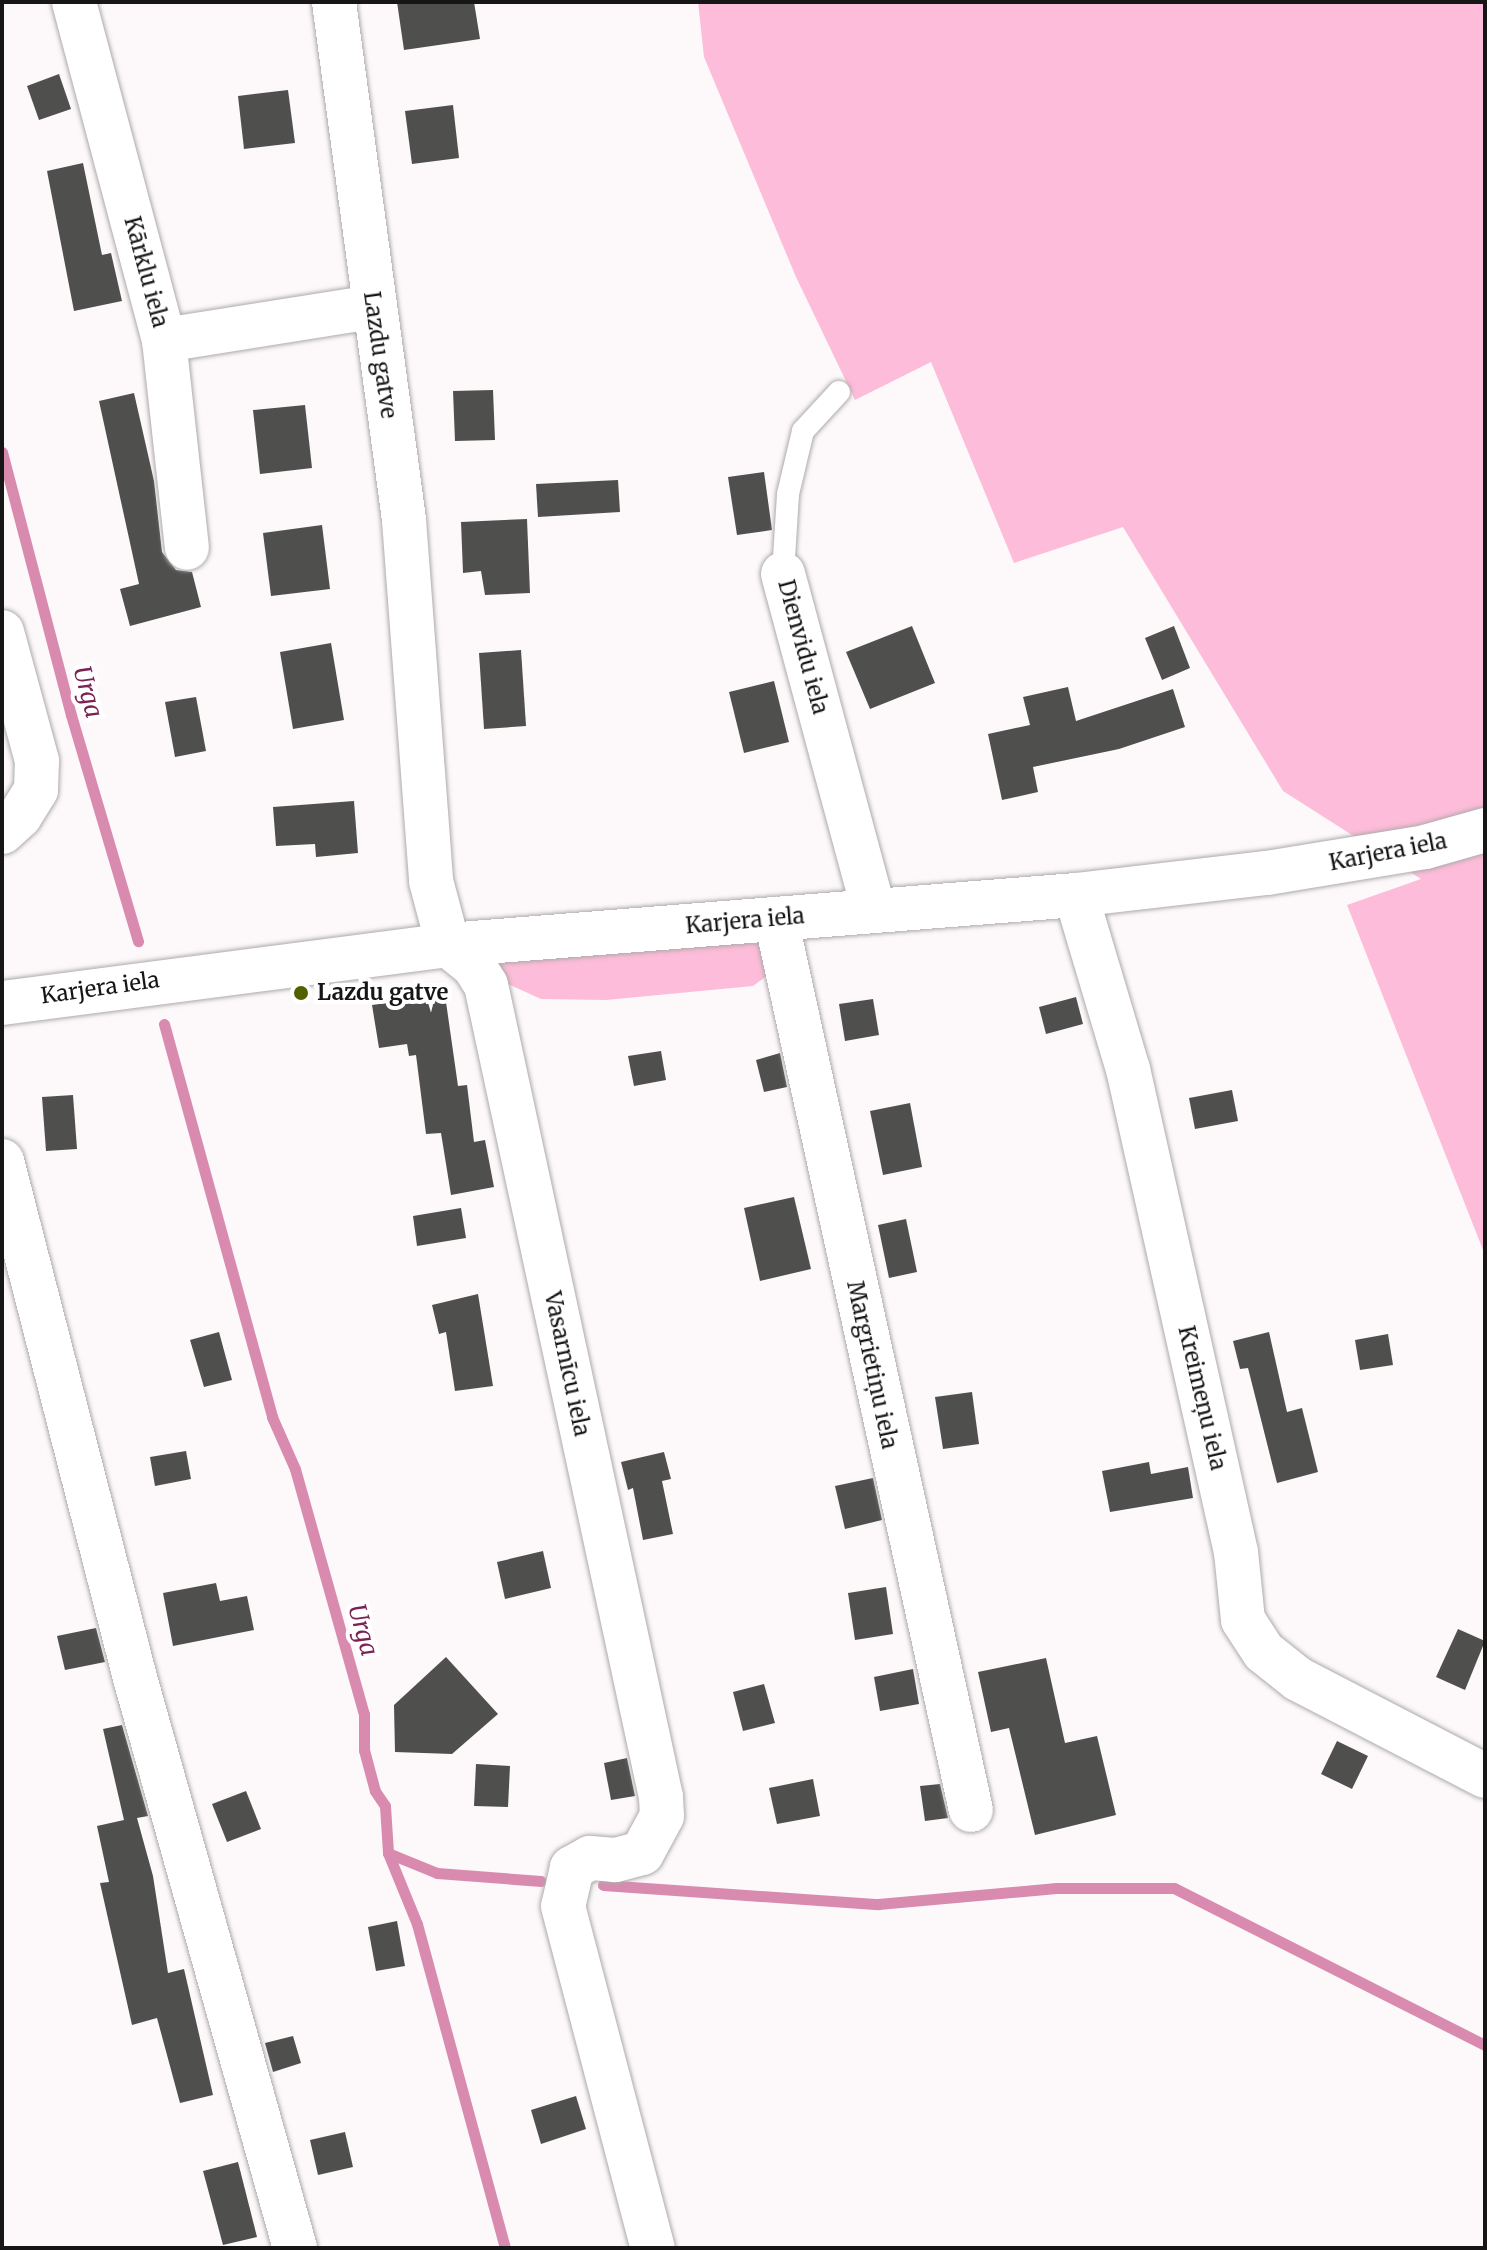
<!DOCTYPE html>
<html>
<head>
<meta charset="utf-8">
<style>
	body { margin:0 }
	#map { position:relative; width:1487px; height:2250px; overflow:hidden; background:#fdf9fb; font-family:Merriweather,serif }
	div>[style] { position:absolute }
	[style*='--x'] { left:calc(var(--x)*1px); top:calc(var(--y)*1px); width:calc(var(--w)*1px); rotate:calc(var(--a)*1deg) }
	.green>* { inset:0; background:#fdbcd9 }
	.stream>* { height:11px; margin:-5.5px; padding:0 5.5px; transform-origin:5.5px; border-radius:5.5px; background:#d98baf }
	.building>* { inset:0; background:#4f504d }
	.roads { filter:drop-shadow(0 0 2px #aeaaac) drop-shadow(0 0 2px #aeaaac) }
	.service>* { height:22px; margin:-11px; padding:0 11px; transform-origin:11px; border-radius:11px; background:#fff }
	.minor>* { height:44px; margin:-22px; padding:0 22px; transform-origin:22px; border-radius:22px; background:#fff }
	.tertiary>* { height:44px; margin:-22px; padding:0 22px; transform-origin:22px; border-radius:22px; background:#fff }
	.dots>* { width:22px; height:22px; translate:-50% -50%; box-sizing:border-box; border:4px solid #fff; border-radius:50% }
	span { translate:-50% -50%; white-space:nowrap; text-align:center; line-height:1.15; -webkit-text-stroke:8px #fff; paint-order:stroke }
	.street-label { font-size:22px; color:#171617 }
	.poi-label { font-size:22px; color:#171617; font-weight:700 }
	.left { translate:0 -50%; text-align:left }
	.water-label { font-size:24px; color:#7c2153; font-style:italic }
	.frame { position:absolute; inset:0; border:4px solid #171617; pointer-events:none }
</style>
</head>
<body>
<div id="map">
	<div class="green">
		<div style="clip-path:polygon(698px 2px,1485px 2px,1485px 1255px,1347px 905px,1421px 879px,1283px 791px,1123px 527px,1014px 563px,931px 362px,855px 400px,796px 277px,704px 57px)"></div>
		<div style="clip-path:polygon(760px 942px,768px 975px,753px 986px,606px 1000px,541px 999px,497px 979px,496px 965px,502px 959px)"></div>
	</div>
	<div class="stream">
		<div style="--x:2;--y:452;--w:272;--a:75.3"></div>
		<div style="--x:71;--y:715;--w:236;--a:73.5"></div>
		<div style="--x:164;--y:1024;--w:408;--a:74.6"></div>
		<div style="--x:272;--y:1417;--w:57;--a:66.1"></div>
		<div style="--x:295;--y:1469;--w:255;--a:74.3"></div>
		<div style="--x:364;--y:1714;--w:36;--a:90"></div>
		<div style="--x:364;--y:1750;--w:42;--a:75"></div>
		<div style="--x:375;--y:1791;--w:18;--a:56"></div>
		<div style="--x:385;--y:1806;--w:47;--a:86.3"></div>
		<div style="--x:388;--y:1853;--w:77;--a:67.8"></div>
		<div style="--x:417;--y:1924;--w:336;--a:74.8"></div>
		<div style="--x:388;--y:1853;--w:53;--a:22.2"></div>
		<div style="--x:437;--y:1873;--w:104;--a:4.4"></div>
		<div style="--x:603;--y:1885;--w:276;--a:4"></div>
		<div style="--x:878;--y:1904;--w:179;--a:-5.1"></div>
		<div style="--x:1056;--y:1888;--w:118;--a:0"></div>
		<div style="--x:1174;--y:1888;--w:348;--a:26.8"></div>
	</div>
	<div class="building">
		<div style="clip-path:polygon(397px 2px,474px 2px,480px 39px,404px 50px)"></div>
		<div style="clip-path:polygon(59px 74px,71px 109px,39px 120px,27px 86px)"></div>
		<div style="clip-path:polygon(288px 90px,295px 143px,244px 149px,238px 96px)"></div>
		<div style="clip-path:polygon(453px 105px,459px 158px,412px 164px,405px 111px)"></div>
		<div style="clip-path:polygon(83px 163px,102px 255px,111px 253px,122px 301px,74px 311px,47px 171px)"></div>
		<div style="clip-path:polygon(493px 390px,495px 440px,455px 441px,453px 391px)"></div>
		<div style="clip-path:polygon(134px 393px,154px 481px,162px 552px,176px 570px,192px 572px,201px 607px,130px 626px,120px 589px,139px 584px,99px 401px)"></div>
		<div style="clip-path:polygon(305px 405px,312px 468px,260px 474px,253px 410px)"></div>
		<div style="clip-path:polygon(764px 472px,772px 530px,737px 535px,728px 477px)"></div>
		<div style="clip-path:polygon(618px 480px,620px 512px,538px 517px,536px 484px)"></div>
		<div style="clip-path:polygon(527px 519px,530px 593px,485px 595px,481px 571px,463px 573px,461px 522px)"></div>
		<div style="clip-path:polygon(322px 525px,330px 589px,271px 596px,263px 533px)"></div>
		<div style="clip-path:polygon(912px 626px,935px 683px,870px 709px,846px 652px)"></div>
		<div style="clip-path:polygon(1174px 626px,1190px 668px,1162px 680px,1145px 638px)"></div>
		<div style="clip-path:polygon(331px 643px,344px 720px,293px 729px,280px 652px)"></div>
		<div style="clip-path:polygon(521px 650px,526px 726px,484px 729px,479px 653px)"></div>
		<div style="clip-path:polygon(774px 681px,789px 742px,744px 753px,729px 692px)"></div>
		<div style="clip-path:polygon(1068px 687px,1076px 721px,1173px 689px,1185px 727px,1119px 749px,1033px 767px,1038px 792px,1002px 800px,988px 734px,1030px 725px,1023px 697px)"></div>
		<div style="clip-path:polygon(196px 697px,206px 751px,175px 757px,165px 702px)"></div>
		<div style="clip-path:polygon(354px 801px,358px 853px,316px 857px,315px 844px,276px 846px,273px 807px)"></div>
		<div style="clip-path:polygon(445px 995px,458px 1086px,467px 1085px,474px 1142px,485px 1140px,494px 1187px,451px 1195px,441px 1133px,426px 1134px,416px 1055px,409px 1056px,407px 1044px,379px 1048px,372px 1005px)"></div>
		<div style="clip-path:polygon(1076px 997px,1083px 1024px,1046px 1034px,1039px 1007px)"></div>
		<div style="clip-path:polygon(873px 999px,879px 1035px,845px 1041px,839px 1004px)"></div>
		<div style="clip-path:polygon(661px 1051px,666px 1080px,634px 1086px,628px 1056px)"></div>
		<div style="clip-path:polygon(780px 1053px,787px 1087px,764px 1092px,756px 1060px)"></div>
		<div style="clip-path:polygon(1232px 1090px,1238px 1121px,1195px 1129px,1189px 1098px)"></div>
		<div style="clip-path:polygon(73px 1095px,77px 1149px,46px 1151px,42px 1097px)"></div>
		<div style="clip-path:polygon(910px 1103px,922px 1167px,883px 1175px,870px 1111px)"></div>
		<div style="clip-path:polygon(794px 1197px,811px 1269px,760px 1281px,744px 1208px)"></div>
		<div style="clip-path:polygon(461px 1208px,466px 1238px,417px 1246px,413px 1216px)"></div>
		<div style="clip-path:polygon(906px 1219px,917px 1272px,889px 1278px,878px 1225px)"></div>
		<div style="clip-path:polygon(478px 1294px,493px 1386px,455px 1391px,446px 1332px,439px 1334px,432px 1305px)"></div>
		<div style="clip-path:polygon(219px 1332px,232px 1380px,204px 1387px,190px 1340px)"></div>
		<div style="clip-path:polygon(1269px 1332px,1287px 1412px,1302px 1408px,1318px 1472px,1277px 1483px,1248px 1368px,1240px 1369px,1233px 1341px)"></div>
		<div style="clip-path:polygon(1388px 1334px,1393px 1365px,1360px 1370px,1355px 1340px)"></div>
		<div style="clip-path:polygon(972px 1392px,979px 1444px,943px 1449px,935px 1397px)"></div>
		<div style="clip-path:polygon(186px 1451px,191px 1479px,155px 1486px,150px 1457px)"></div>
		<div style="clip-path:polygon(664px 1452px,671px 1479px,662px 1481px,673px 1534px,643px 1540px,633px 1488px,628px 1490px,621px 1462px)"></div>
		<div style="clip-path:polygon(1149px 1462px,1151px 1474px,1188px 1467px,1193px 1498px,1110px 1512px,1102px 1471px)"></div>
		<div style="clip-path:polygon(873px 1478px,882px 1520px,845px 1529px,835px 1486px)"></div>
		<div style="clip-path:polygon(543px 1551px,551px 1588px,505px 1599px,497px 1562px)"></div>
		<div style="clip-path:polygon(216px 1583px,220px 1601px,247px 1596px,254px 1630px,173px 1646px,163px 1593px)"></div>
		<div style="clip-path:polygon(886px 1587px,893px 1634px,855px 1640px,848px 1593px)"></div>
		<div style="clip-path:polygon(96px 1628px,105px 1662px,65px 1670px,57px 1636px)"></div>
		<div style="clip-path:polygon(1458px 1629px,1485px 1641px,1465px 1690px,1436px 1677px)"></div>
		<div style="clip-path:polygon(446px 1657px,498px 1714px,452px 1754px,395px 1752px,394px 1705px)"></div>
		<div style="clip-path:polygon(1046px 1658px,1065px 1743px,1097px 1736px,1116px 1815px,1035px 1835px,1009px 1728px,991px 1732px,978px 1672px)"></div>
		<div style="clip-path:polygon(913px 1669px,919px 1704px,880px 1711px,874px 1677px)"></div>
		<div style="clip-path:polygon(764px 1684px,775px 1723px,743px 1731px,733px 1692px)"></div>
		<div style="clip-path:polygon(122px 1725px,148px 1816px,137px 1818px,153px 1876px,168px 1973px,184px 1969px,213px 2095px,180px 2103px,157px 2018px,132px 2025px,100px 1883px,109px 1882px,97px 1826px,124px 1820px,103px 1729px)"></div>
		<div style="clip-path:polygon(1337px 1741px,1368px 1756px,1352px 1789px,1321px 1774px)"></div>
		<div style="clip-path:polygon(627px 1758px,635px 1796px,611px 1800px,604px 1763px)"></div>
		<div style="clip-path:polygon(476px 1764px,510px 1766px,508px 1807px,474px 1806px)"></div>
		<div style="clip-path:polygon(813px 1779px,820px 1816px,777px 1824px,769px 1788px)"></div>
		<div style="clip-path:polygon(940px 1784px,948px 1818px,925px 1821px,920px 1786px)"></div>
		<div style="clip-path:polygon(246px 1791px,261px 1829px,227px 1842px,212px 1804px)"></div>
		<div style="clip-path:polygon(397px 1921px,405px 1966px,376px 1971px,368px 1927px)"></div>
		<div style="clip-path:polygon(293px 2036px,301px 2063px,273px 2072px,265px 2043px)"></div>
		<div style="clip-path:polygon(576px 2096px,586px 2129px,541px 2144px,531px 2110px)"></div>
		<div style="clip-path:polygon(345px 2132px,353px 2167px,318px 2175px,310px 2140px)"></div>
		<div style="clip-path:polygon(238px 2162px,257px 2237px,223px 2245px,203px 2171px)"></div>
	</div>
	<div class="roads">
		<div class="service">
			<div style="--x:783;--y:574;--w:80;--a:-86.4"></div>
			<div style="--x:788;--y:494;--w:65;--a:-76.6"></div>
			<div style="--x:803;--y:431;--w:53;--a:-47.3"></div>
		</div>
		<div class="minor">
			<div style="--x:74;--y:2;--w:350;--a:75.1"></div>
			<div style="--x:164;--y:340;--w:209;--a:83.7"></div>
			<div style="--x:334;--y:2;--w:523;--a:82.3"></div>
			<div style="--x:404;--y:520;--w:362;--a:85.7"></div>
			<div style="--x:431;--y:881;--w:66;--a:75.1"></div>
			<div style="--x:448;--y:945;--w:33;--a:39"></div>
			<div style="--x:474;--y:966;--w:22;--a:58"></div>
			<div style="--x:486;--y:985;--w:831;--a:77.84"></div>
			<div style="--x:661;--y:1797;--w:19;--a:87"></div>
			<div style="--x:662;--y:1816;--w:42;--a:118.4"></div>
			<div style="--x:642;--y:1853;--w:28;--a:165"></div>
			<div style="--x:615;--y:1860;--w:25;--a:-175"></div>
			<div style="--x:590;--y:1858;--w:21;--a:151"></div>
			<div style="--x:572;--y:1868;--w:39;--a:103"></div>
			<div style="--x:563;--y:1906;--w:354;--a:75.3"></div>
			<div style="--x:164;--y:340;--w:212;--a:-9"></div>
			<div style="--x:783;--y:574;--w:349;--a:74.9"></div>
			<div style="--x:2;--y:632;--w:134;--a:74.8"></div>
			<div style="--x:37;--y:761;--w:29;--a:92"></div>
			<div style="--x:36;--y:790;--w:31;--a:122"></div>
			<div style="--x:20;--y:816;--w:24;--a:138"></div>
			<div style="--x:1076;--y:895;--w:182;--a:73.4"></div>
			<div style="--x:1128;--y:1069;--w:495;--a:77.4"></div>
			<div style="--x:1236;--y:1552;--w:68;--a:84.1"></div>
			<div style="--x:1243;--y:1620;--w:38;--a:57"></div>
			<div style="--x:1264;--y:1652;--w:43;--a:38.5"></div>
			<div style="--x:1298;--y:1679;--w:211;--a:27.4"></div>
			<div style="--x:776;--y:919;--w:912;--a:77.66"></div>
			<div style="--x:2;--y:1161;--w:534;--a:75.57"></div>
			<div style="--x:135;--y:1678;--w:592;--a:74.32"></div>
		</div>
		<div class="tertiary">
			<div style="--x:2;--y:1003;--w:450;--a:-7.4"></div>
			<div style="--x:448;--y:945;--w:630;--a:-4.55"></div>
			<div style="--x:1076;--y:895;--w:192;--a:-6.6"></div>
			<div style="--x:1267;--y:873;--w:160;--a:-9.3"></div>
			<div style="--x:1425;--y:847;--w:62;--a:-15.8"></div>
		</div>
	</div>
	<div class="dots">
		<div style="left:301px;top:993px;background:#526000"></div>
	</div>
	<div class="street-label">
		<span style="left:146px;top:272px;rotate:75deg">Kārklu iela</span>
		<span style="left:380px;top:355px;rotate:82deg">Lazdu gatve</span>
		<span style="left:803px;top:647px;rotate:75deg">Dienvidu iela</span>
		<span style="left:1388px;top:852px;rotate:-11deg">Karjera iela</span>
		<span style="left:745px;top:921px;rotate:-5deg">Karjera iela</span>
		<span style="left:100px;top:988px;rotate:-8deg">Karjera iela</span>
		<span style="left:567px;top:1364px;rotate:78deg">Vasarnīcu iela</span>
		<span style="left:872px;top:1365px;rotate:78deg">Margrietiņu iela</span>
		<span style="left:1202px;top:1398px;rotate:77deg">Kreimeņu iela</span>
	</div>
	<div class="poi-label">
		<span class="left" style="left:317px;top:993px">Lazdu gatve</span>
	</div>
	<div class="water-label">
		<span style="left:88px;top:692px;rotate:75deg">Urga</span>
		<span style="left:363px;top:1630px;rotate:74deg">Urga</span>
	</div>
	<div class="frame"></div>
</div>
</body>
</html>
